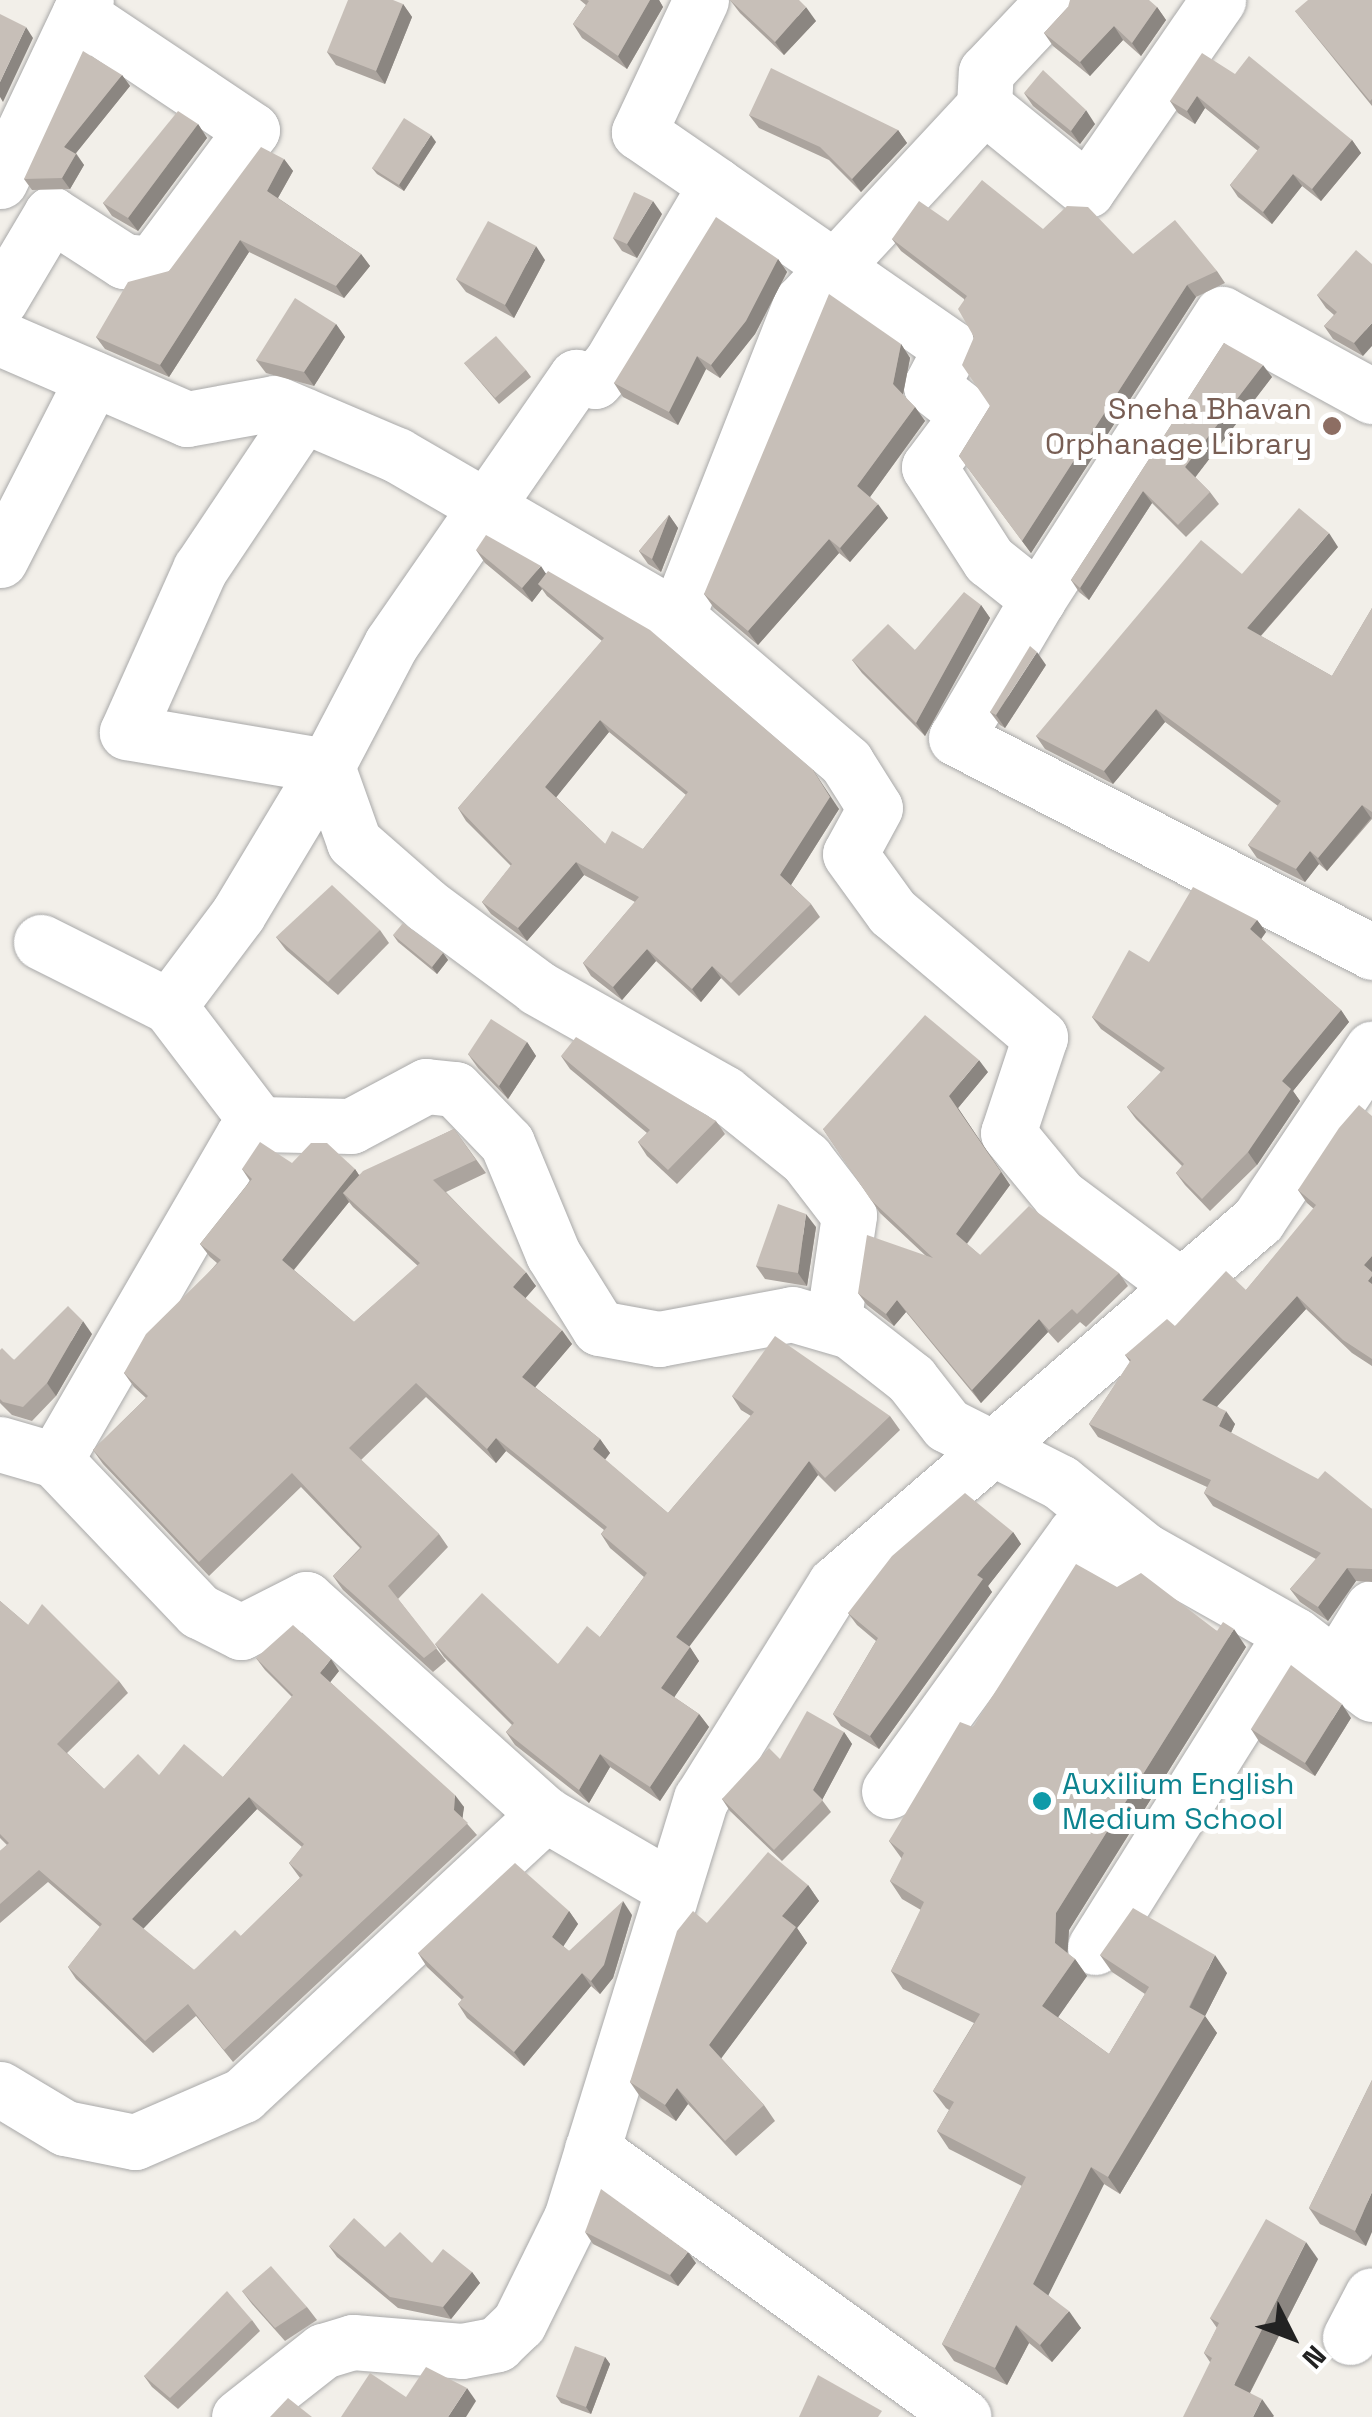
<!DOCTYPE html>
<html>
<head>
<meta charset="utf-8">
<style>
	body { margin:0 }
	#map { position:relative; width:1372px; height:2417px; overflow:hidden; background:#f2efe9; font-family:"Space Grotesk",sans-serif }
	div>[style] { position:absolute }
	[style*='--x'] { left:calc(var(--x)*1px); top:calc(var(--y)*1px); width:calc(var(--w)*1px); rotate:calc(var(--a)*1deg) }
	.roads { filter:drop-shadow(0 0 2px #a9a9a9) drop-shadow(0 0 2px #a9a9a9) }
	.minor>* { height:55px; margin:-27.5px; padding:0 27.5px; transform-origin:27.5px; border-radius:27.5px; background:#fff }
	.wall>* { inset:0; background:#aba49e }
	.shaded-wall>* { inset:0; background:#8b8681 }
	.building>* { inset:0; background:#c7bfb8 }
	.dots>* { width:28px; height:28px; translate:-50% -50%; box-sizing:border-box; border:5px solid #fff; border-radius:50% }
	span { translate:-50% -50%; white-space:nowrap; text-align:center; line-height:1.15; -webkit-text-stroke:10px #fff; paint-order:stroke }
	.education-label { font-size:30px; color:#785e54 }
	.right { translate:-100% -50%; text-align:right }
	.culture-label { font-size:30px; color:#0d838f }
	.left { translate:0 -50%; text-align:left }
	.north { position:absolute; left:1242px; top:2287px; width:100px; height:100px; -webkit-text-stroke:8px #fff; paint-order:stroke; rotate:132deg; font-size:28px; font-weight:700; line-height:40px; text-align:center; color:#222 }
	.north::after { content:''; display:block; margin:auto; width:35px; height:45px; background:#222; clip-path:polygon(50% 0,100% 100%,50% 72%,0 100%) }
</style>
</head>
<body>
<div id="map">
	<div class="roads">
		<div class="minor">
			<div style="--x:701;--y:0;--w:146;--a:115.2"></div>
			<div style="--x:639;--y:132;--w:93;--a:34.5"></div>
			<div style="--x:984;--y:106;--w:34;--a:-87"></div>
			<div style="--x:986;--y:72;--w:99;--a:-46.6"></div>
			<div style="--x:0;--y:181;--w:200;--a:-64.6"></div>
			<div style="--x:0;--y:300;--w:100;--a:-59.3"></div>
			<div style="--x:51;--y:214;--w:87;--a:32.8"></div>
			<div style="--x:124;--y:261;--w:28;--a:6"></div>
			<div style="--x:152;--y:264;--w:167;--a:-53.3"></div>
			<div style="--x:252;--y:130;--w:208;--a:-146.2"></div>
			<div style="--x:0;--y:338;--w:204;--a:23.4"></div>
			<div style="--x:187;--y:419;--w:89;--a:-10.3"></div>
			<div style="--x:275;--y:403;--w:133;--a:23.1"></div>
			<div style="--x:397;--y:455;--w:323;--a:30.1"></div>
			<div style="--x:677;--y:617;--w:338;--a:-68.5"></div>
			<div style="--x:801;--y:303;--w:269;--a:-47.1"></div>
			<div style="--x:984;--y:106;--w:133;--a:39.2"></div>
			<div style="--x:1087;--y:190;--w:231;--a:-55.4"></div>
			<div style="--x:0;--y:560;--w:204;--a:-62.9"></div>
			<div style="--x:1038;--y:599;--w:339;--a:-57.2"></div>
			<div style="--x:1222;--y:314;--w:171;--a:28.7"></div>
			<div style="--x:677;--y:617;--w:223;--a:40.6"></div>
			<div style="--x:846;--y:762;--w:54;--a:57.8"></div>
			<div style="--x:875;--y:808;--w:52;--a:118.5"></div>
			<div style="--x:850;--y:854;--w:72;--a:54.1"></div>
			<div style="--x:892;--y:912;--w:194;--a:40.2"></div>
			<div style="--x:1040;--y:1037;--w:101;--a:108.4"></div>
			<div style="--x:1008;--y:1133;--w:82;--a:50.5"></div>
			<div style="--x:1060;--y:1196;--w:147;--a:36.7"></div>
			<div style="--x:41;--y:942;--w:143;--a:26.6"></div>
			<div style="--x:169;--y:1006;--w:148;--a:52.7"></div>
			<div style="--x:169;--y:1006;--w:115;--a:-53.1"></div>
			<div style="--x:238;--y:914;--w:173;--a:-59"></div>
			<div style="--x:327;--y:766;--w:203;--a:-170.4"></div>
			<div style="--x:127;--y:732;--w:179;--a:-65.9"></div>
			<div style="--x:200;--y:569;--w:185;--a:-56.2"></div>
			<div style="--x:833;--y:1324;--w:110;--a:-81.6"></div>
			<div style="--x:849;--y:1215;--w:71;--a:-127.5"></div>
			<div style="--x:806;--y:1159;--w:105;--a:-141.2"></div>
			<div style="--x:724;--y:1093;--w:214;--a:-150.6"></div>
			<div style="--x:538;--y:988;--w:139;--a:-143.5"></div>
			<div style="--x:426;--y:905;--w:96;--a:-138.8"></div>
			<div style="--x:354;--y:842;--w:81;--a:-109.6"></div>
			<div style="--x:327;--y:766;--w:138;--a:-62.3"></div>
			<div style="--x:391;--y:644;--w:325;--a:-55.3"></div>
			<div style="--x:576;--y:377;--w:19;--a:12"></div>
			<div style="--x:595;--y:381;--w:23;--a:-49"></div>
			<div style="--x:610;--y:364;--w:208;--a:-59.4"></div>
			<div style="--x:716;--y:185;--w:286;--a:34.7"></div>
			<div style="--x:951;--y:348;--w:43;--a:117.8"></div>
			<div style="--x:931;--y:386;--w:47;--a:38.1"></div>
			<div style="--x:968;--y:415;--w:65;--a:126.9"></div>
			<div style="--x:929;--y:467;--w:111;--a:57.2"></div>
			<div style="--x:989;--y:560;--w:63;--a:38.5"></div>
			<div style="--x:1038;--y:599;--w:161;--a:120.5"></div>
			<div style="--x:956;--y:738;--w:468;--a:27.2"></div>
			<div style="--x:0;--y:1444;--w:57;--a:16.2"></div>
			<div style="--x:55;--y:1460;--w:375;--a:-59.9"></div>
			<div style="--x:243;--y:1136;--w:20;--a:-37"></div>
			<div style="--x:259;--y:1124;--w:92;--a:1.2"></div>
			<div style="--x:351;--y:1126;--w:85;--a:-28.1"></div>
			<div style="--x:426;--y:1086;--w:29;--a:6"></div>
			<div style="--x:455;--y:1089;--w:75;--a:46.1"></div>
			<div style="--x:507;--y:1143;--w:120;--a:67.5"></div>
			<div style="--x:553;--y:1254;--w:87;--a:58.1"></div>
			<div style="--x:599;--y:1328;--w:61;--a:10.4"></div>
			<div style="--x:659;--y:1339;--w:135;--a:-10.6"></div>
			<div style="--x:792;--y:1314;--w:60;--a:16.3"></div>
			<div style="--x:850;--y:1331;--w:78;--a:38.2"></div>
			<div style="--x:911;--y:1379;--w:58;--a:52"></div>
			<div style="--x:947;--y:1425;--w:127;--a:26.8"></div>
			<div style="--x:1060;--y:1482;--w:108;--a:39"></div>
			<div style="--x:1144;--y:1550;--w:173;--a:29.4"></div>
			<div style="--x:1295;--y:1635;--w:97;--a:37.5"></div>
			<div style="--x:55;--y:1460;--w:209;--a:46.4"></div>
			<div style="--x:199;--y:1611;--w:47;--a:26.6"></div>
			<div style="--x:241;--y:1632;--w:73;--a:-26.9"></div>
			<div style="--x:306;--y:1599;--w:321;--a:42"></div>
			<div style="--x:545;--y:1814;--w:147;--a:30.2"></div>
			<div style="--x:1338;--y:1663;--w:65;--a:-58.3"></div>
			<div style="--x:889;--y:1791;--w:317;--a:-54.1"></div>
			<div style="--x:1075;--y:1534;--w:67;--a:31.6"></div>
			<div style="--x:1095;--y:1947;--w:367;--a:-57.9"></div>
			<div style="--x:0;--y:2089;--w:76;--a:31"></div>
			<div style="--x:65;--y:2128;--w:71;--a:11.3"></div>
			<div style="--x:135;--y:2142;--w:118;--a:-23.5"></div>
			<div style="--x:243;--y:2095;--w:413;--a:-42.9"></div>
			<div style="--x:592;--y:2149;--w:458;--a:35.8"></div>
			<div style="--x:1350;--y:2337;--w:47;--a:-62.4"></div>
			<div style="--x:239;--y:2417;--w:107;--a:-38.2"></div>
			<div style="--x:323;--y:2351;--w:31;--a:-17"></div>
			<div style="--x:353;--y:2342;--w:109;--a:4.7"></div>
			<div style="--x:462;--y:2351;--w:36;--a:-11"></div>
			<div style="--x:497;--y:2344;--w:30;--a:-44"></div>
			<div style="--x:519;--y:2323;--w:117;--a:-63.7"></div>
			<div style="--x:571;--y:2218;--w:439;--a:-72.8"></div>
			<div style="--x:701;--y:1799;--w:253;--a:-58.1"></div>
			<div style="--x:835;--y:1584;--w:558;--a:-40.71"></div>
			<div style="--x:1258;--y:1220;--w:206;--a:-56.3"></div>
		</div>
	</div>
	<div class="wall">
		<div style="clip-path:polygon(580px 0,659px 0,663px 7px,627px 69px,582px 38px,573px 24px,586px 5px)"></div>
		<div style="clip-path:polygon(730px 0,816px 21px,784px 55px,740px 13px)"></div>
		<div style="clip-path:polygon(1372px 0,1372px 106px,1295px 11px)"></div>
		<div style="clip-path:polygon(403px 4px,412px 17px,385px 84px,336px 65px,327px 52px)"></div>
		<div style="clip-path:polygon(1068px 7px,1157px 7px,1166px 20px,1141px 56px,1123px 40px,1090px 76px,1053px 46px,1044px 33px)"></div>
		<div style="clip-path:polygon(1235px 74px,1352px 140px,1361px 153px,1321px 201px,1302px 186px,1272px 224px,1238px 197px,1230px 185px,1258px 151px,1205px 108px,1195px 124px,1178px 113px,1170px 101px)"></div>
		<div style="clip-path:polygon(122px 75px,130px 86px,76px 153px,84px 165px,70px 189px,32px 190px,24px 179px)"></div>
		<div style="clip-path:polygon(1024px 93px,1095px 124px,1080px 144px,1033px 106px)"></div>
		<div style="clip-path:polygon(749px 115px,898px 130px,907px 143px,861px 192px,829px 160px,759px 128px)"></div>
		<div style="clip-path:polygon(198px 124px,207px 138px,138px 231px,112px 216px,103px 203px)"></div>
		<div style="clip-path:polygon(436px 142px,404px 191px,377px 174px,372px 168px)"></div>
		<div style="clip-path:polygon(284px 159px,293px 171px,278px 198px,361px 254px,370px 266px,344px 298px,249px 252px,169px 377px,105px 349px,96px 337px,169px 271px)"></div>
		<div style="clip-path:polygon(662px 214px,637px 258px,622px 251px,613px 238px)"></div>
		<div style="clip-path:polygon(948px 221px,1043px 229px,1133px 254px,1217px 271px,1225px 283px,1196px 297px,1031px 553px,959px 456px,990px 406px,964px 299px,901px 251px,892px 239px)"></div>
		<div style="clip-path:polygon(778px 259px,787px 272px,755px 334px,720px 378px,706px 369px,678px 425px,623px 397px,614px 383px)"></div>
		<div style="clip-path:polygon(545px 260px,514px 318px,466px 292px,456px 279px)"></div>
		<div style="clip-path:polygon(1372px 264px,1363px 356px,1333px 339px,1324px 326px,1334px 315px,1326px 308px,1317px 295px)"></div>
		<div style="clip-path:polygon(336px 324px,345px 337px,314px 386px,266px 373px,256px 360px)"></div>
		<div style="clip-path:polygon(1224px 343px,1272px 377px,1195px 477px,1210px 492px,1219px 504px,1186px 537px,1152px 503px,1089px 600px,1079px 592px,1071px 580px)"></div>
		<div style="clip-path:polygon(901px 344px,910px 358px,903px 395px,915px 407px,925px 421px,870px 497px,888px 518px,850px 562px,839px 553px,758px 645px,714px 608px,704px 594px)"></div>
		<div style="clip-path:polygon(464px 363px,526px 370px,531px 377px,499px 404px)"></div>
		<div style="clip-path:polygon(669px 515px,678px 528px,661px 572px,648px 564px,639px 551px)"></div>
		<div style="clip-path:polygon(1338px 547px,1261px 636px,1332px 676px,1372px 608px,1372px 819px,1327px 871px,1319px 864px,1305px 882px,1257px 858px,1248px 845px,1278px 806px,1165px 722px,1113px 784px,1045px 749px,1036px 736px,1242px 574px)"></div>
		<div style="clip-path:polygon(evenodd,476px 550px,546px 574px,839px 809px,791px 885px,811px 904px,820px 917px,739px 996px,721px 978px,701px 1002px,656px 961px,622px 1000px,591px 976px,583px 963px,635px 902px,584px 875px,527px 941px,491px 914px,482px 902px,511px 866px,466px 821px,458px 808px,602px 641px,547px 596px,542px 589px,532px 602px,485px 563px,476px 550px,609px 732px,686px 795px,643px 849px,605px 844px,556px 797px,609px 732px)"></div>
		<div style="clip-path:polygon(981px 605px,990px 618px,925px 736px,862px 673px,852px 660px,915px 650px)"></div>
		<div style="clip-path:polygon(1046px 665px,1005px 728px,1000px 725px,990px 712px)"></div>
		<div style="clip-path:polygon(1257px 920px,1266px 932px,1261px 939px,1341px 1010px,1349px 1022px,1293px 1091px,1300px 1101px,1257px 1165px,1210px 1211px,1185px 1185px,1176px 1173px,1182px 1166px,1136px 1119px,1127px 1107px,1161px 1072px,1101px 1029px,1092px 1017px,1149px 962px)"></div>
		<div style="clip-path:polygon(380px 930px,389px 943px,338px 995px,286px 950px,276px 937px)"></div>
		<div style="clip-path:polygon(393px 935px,443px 953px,448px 960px,437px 974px,398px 942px)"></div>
		<div style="clip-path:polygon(527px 1042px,536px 1056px,508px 1099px,478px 1068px,468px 1054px)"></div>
		<div style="clip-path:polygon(561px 1056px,716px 1121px,725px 1134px,677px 1184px,647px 1156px,638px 1142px,647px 1133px,570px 1069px)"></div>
		<div style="clip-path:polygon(988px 1072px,958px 1108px,1010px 1185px,967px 1244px,980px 1255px,1119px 1273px,1128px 1286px,1086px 1327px,1080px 1322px,1058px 1343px,1048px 1332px,981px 1403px,906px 1312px,894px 1326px,867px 1305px,858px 1293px,926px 1256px,880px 1213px,823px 1129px)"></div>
		<div style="clip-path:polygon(1372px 1116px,1372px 1366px,1352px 1353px,1306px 1309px,1217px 1406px,1235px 1424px,1231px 1433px,1372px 1509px,1372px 1582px,1356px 1581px,1328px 1621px,1300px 1602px,1290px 1589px,1316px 1559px,1213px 1506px,1204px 1493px,1207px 1487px,1098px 1437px,1089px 1424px,1130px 1362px,1125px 1355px,1175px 1326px,1246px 1290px,1314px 1209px,1307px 1203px,1298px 1190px)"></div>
		<div style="clip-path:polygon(evenodd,454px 1129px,486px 1173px,446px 1192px,536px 1286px,525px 1298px,572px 1344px,535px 1387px,600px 1439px,610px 1453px,605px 1460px,668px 1513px,751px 1416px,741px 1410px,732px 1396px,890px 1416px,900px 1430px,835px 1492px,818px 1475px,689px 1646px,699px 1661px,674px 1697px,699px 1714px,709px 1727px,660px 1801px,610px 1767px,589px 1803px,515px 1745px,506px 1732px,512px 1725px,444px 1657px,435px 1644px,558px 1664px,600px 1637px,644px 1577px,610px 1548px,601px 1534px,604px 1530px,506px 1451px,496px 1463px,426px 1397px,361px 1460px,439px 1534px,448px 1547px,398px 1599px,446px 1661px,433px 1672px,343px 1590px,333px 1576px,360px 1548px,301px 1487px,209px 1576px,103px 1464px,93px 1450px,146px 1398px,134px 1387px,124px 1373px,217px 1263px,210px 1257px,200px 1244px,250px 1181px,242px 1169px,292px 1163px,355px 1169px,359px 1175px,454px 1129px,349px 1202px,353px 1207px,418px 1266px,354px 1322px,294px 1270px,349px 1202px)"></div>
		<div style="clip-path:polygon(816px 1227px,807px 1286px,765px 1279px,756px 1266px)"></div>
		<div style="clip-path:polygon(92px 1334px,56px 1396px,32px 1421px,12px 1415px,0 1403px,0 1350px,14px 1360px)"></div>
		<div style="clip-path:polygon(1013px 1532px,1021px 1544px,988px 1586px,992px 1592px,879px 1749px,841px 1726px,833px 1714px,876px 1641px,857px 1625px,848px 1613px)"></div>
		<div style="clip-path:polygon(1117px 1587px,1217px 1631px,1246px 1647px,1069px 1930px,1067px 1953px,1075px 1959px,1087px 1976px,1058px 2017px,1109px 2054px,1145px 1994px,1112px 1972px,1100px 1955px,1227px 1973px,1205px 2016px,1217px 2033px,1120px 2194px,1104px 2184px,1048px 2295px,1081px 2328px,1052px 2362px,1029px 2343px,1007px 2385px,954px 2361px,942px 2344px,1022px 2186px,949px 2149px,937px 2131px,949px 2110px,946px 2108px,933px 2091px,974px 2023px,903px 1989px,891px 1971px,921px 1910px,902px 1899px,890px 1881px,902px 1859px,889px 1841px,973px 1727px)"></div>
		<div style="clip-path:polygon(evenodd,0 1601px,28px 1625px,119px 1681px,128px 1693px,67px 1753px,104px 1789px,159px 1775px,223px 1777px,292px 1697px,265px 1670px,256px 1658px,339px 1671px,330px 1682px,464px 1807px,462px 1818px,477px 1835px,233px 2062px,196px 2016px,153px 2053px,76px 1979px,68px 1967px,100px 1927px,48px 1882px,0 1923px,0 1851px,7px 1845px,0 1838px,0 1601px,257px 1809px,302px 1847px,289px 1863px,300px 1878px,241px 1936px,194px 1970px,143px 1929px,257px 1809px)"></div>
		<div style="clip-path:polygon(1351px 1718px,1315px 1776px,1260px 1743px,1251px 1729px)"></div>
		<div style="clip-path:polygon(844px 1732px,852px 1744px,822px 1800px,831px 1812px,782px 1861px,730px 1811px,722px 1799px,780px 1759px)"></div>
		<div style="clip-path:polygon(808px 1885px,819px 1901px,797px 1928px,807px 1943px,721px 2058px,764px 2105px,775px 2121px,736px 2156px,688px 2104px,676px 2121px,641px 2098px,630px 2082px,707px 1923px)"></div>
		<div style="clip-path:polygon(569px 1911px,578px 1924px,563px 1946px,569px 1951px,632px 1915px,613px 1978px,600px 1994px,591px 1986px,524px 2066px,467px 2018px,458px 2004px,462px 2000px,427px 1967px,418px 1953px)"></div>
		<div style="clip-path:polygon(1372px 2080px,1366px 2246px,1320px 2224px,1309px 2208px)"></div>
		<div style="clip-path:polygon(585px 2232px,696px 2263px,678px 2286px,593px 2244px)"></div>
		<div style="clip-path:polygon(329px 2246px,385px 2247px,432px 2263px,472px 2272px,480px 2283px,451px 2319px,398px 2308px,337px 2257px)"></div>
		<div style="clip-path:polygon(1318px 2259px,1250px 2393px,1274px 2416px,1210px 2362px,1204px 2353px,1217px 2328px,1210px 2318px)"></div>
		<div style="clip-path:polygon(242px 2291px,307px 2307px,317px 2320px,285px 2341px,252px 2304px)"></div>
		<div style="clip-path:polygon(252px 2320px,260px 2331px,178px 2409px,152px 2387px,144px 2376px)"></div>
		<div style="clip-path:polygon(605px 2357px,610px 2364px,591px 2414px,561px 2403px,556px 2396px)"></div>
	</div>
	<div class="shaded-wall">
		<div style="clip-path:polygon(650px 0,659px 0,663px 7px,627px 69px,618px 56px)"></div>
		<div style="clip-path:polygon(403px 4px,412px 17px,385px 84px,376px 71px)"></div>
		<div style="clip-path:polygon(806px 7px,816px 21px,784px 55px,775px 42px)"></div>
		<div style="clip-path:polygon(1157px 7px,1166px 20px,1141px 56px,1132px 43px)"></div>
		<div style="clip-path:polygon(1114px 26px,1123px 40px,1090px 76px,1080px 62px)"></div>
		<div style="clip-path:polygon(26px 27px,33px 38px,3px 102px,0 97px,0 82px)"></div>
		<div style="clip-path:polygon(122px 75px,130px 86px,72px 158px,64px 147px)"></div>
		<div style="clip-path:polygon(1197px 96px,1205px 108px,1195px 124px,1187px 111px)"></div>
		<div style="clip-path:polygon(1086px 110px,1095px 124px,1080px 144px,1071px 131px)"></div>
		<div style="clip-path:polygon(198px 124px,207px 138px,138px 231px,128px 218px)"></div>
		<div style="clip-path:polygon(898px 130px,907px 143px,861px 192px,852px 179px)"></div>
		<div style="clip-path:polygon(431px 135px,436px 142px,404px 191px,399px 185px)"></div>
		<div style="clip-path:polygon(1352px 140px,1361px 153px,1321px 201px,1312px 189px)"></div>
		<div style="clip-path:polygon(76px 154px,84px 165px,70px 189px,62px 178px)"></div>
		<div style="clip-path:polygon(284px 159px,293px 171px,275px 203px,267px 191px)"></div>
		<div style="clip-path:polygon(1293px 174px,1302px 186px,1272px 224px,1263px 212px)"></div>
		<div style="clip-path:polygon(653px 201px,662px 214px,637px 258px,627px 244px)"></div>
		<div style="clip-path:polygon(240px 240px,249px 252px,169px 377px,160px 365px)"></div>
		<div style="clip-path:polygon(536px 246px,545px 260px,514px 318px,505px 305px)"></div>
		<div style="clip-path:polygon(361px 254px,370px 266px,344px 298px,336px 286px)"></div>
		<div style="clip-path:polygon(778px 259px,787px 272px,755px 334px,720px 378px,711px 365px)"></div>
		<div style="clip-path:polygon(1187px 285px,1196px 297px,1031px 553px,1022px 541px)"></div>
		<div style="clip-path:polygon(1372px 323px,1372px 346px,1363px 356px,1354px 343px)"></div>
		<div style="clip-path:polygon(336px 324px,345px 337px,314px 386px,304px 372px)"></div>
		<div style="clip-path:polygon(901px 344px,910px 358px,902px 399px,893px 384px)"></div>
		<div style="clip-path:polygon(697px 356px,706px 369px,678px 425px,669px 412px)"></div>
		<div style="clip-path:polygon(1263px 365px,1272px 377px,1194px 479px,1185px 467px)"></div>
		<div style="clip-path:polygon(915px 407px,925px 421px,867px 501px,857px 486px)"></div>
		<div style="clip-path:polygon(1143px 491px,1152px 503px,1089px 600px,1080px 588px)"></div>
		<div style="clip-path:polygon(878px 504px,888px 518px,850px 562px,840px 548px)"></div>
		<div style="clip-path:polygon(669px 515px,678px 528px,661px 572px,652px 559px)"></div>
		<div style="clip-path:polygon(1329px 533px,1338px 547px,1256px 641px,1247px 628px)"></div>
		<div style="clip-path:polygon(829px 539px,839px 553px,758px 645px,748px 631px)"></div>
		<div style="clip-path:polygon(541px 566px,550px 580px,538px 584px,542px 589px,532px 602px,522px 588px)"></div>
		<div style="clip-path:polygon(981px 605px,990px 618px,925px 736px,916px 723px)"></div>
		<div style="clip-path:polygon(1037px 652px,1046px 665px,1005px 728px,996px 715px)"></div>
		<div style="clip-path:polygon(1156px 709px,1165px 722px,1113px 784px,1104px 771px)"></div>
		<div style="clip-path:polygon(600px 720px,609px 732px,554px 800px,545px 787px)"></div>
		<div style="clip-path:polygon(813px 770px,839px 809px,789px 888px,780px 875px)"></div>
		<div style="clip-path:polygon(1362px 805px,1371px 818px,1327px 871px,1318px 858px)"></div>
		<div style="clip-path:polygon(1310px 851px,1319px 864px,1305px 882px,1296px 869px)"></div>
		<div style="clip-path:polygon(576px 862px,584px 875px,527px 941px,518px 928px)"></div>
		<div style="clip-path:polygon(1257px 920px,1266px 932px,1259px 942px,1250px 929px)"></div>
		<div style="clip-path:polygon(647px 949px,656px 961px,622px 1000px,613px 987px)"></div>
		<div style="clip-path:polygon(443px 953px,448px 960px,437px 974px,432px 967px)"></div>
		<div style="clip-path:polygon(712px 966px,721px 978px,701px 1002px,692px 989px)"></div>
		<div style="clip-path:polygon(1341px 1010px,1349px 1022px,1293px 1091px,1300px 1101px,1257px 1165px,1248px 1152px,1282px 1081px)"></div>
		<div style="clip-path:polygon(527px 1042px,536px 1056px,508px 1099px,499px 1086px)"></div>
		<div style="clip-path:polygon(979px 1060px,988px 1072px,958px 1108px,1010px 1185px,964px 1247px,956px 1234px,949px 1096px)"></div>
		<div style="clip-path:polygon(355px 1169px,364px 1183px,343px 1193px,349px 1202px,291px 1273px,282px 1260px)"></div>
		<div style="clip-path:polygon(806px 1214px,816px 1227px,807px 1286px,798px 1273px)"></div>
		<div style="clip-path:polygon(1372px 1256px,1372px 1288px,1368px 1281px,1364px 1265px)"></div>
		<div style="clip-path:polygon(526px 1272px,536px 1286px,523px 1301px,513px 1287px)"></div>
		<div style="clip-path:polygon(1297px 1296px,1306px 1309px,1211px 1413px,1202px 1400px)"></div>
		<div style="clip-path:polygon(897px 1300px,906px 1312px,894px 1326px,886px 1314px)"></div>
		<div style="clip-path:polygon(1039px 1319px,1048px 1332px,981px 1403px,972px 1390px)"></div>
		<div style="clip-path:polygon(83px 1321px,92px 1334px,56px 1396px,47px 1383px)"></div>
		<div style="clip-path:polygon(562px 1330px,572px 1344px,532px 1391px,522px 1377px)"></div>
		<div style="clip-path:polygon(1226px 1411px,1235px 1424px,1228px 1439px,1219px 1426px)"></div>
		<div style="clip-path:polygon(496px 1438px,506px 1451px,496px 1463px,487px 1449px)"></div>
		<div style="clip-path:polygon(600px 1439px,610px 1453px,602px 1463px,593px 1449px)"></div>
		<div style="clip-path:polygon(809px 1461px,818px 1475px,686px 1651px,676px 1637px)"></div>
		<div style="clip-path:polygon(1013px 1532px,1021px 1544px,988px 1586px,992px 1592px,879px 1749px,870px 1736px,977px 1575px)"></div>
		<div style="clip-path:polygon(1347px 1568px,1356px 1581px,1328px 1621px,1318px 1607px)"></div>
		<div style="clip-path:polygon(1234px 1629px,1246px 1647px,1069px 1930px,1067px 1961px,1055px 1943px,1056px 1913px)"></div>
		<div style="clip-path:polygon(690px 1647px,699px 1661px,671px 1702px,661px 1688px)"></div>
		<div style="clip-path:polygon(331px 1659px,339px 1671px,328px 1685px,320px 1673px)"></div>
		<div style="clip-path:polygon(1342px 1704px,1351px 1718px,1315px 1776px,1305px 1763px)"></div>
		<div style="clip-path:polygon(699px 1714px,709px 1727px,660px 1801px,650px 1787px)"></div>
		<div style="clip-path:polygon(844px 1732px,852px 1744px,821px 1802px,813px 1790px)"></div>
		<div style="clip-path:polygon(600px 1754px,610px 1767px,589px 1803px,579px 1790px)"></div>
		<div style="clip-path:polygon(455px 1795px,464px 1807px,462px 1822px,454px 1810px)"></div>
		<div style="clip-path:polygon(249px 1797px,257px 1809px,141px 1931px,132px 1919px)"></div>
		<div style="clip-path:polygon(808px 1885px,819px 1901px,797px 1928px,807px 1943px,720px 2060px,709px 2045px,782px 1916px)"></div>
		<div style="clip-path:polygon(623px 1901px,632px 1915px,613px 1978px,600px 1994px,591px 1981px)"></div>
		<div style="clip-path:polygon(569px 1911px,578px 1924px,561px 1950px,552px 1937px)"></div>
		<div style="clip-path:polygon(1215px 1955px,1227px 1973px,1205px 2016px,1217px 2033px,1120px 2194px,1108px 2177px)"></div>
		<div style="clip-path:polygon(1075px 1959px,1087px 1976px,1054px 2023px,1042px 2006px)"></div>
		<div style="clip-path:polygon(582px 1973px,591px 1986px,524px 2066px,514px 2052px)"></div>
		<div style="clip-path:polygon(677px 2088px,688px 2104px,676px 2121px,665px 2105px)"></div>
		<div style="clip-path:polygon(1091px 2167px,1104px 2184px,1045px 2302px,1033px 2284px)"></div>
		<div style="clip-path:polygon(1372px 2192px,1372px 2232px,1366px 2246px,1355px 2231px)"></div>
		<div style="clip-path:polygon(1306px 2242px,1318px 2259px,1245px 2402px,1234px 2385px)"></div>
		<div style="clip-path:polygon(688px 2252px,696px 2263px,678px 2286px,670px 2275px)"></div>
		<div style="clip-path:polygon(472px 2272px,480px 2283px,451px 2319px,443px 2307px)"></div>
		<div style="clip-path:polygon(1069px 2311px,1081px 2328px,1052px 2362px,1040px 2345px)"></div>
		<div style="clip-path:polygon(1016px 2325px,1029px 2343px,1007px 2385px,995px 2368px)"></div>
		<div style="clip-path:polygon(605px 2357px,610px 2364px,591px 2414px,586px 2407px)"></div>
		<div style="clip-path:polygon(467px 2388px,476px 2401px,466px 2417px,448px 2417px)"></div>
		<div style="clip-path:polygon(1262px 2399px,1274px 2416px,1273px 2417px,1253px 2417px)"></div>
	</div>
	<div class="building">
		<div style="clip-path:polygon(348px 0,393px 0,403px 4px,376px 71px,327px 52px)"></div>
		<div style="clip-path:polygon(587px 0,650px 0,618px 56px,573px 24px,589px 1px)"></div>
		<div style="clip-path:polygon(730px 0,799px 0,806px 7px,775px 42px)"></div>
		<div style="clip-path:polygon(1070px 0,1149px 0,1157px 7px,1132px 43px,1114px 26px,1080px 62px,1044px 33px,1068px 7px)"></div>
		<div style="clip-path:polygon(1308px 0,1372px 0,1372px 99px,1370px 101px,1295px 11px)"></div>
		<div style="clip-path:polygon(0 14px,26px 27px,0 82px)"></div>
		<div style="clip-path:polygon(83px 51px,122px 75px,64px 147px,76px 154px,62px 178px,24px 179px)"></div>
		<div style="clip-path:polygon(1202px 53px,1235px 74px,1249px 56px,1352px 140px,1312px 189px,1293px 174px,1263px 212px,1230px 185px,1260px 147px,1197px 96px,1187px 111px,1170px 101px)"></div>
		<div style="clip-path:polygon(771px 68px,898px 130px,852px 179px,820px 147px,749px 115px)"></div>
		<div style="clip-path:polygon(1043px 70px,1086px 110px,1071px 131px,1024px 93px)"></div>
		<div style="clip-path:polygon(178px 111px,198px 124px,128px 218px,103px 203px)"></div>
		<div style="clip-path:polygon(404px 118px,431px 135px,399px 185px,372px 168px)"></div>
		<div style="clip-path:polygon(261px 147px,284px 159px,267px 191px,361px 254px,336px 286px,240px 240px,160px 365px,96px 337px,128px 282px,169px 271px)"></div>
		<div style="clip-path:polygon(982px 180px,1043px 229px,1067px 206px,1088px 207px,1133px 254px,1175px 220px,1217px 271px,1187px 285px,1022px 541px,959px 456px,990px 406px,962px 365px,974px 337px,958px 309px,967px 296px,892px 239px,919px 201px,948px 221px)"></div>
		<div style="clip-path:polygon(634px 192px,653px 201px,627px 244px,613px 238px)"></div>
		<div style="clip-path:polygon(716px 217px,778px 259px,746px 321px,711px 365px,697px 356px,669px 412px,614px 383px)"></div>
		<div style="clip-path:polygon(488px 221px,536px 246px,505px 305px,456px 279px)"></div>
		<div style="clip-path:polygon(1356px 250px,1372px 264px,1372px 323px,1354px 343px,1324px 326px,1337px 312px,1317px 295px)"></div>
		<div style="clip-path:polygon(829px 294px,901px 344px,893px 384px,915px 407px,857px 486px,878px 504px,840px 548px,829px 539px,748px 631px,704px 594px)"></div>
		<div style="clip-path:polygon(295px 298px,336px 324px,304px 372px,256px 360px)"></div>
		<div style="clip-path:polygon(496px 336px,526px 370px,495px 398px,464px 363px)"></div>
		<div style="clip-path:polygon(1224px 343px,1263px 365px,1185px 467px,1210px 492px,1178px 525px,1143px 491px,1080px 588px,1071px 580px)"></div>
		<div style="clip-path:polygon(1299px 508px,1329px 533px,1247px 628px,1332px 676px,1372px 608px,1372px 812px,1362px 805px,1318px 858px,1310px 851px,1296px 869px,1248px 845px,1281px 801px,1156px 709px,1104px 771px,1036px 736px,1201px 540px,1242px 574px)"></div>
		<div style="clip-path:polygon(669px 515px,652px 559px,639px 551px)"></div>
		<div style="clip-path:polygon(486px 535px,541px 566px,522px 588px,476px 550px)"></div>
		<div style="clip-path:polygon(evenodd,548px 571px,650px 630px,813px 770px,830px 797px,780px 875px,811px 904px,731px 983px,712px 966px,692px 989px,647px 949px,613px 987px,583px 963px,639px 897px,576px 862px,518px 928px,482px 902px,512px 864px,458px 808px,604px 638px,538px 584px,548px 571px,600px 720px,688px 792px,643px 849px,612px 831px,605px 844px,545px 787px,600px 720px)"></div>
		<div style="clip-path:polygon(964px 592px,981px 605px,916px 723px,852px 660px,888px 624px,915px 650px)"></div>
		<div style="clip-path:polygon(1030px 646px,1037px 652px,996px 715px,990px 712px)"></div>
		<div style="clip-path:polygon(332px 885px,380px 930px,328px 982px,276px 937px)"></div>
		<div style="clip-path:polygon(1193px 887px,1257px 920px,1250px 929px,1341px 1010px,1282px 1081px,1291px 1089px,1248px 1152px,1202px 1199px,1176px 1173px,1184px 1164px,1127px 1107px,1165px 1068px,1092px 1017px,1129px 950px,1149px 962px)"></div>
		<div style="clip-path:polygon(403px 923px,443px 953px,432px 967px,393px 935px)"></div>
		<div style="clip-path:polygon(925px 1015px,979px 1060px,949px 1096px,1001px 1172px,956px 1234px,980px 1255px,1029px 1206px,1119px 1273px,1077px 1314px,1072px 1309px,1049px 1330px,1039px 1319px,972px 1390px,897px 1300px,886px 1314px,858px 1293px,867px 1235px,933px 1258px,871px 1200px,823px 1129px)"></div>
		<div style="clip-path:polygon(491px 1019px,527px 1042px,499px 1086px,468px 1054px)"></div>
		<div style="clip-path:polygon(576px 1037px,716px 1121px,668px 1170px,638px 1142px,650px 1130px,561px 1056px)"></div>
		<div style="clip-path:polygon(1359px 1105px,1372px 1116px,1372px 1256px,1364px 1265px,1372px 1272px,1372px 1276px,1368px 1281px,1372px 1284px,1372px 1359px,1343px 1340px,1297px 1296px,1202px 1400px,1226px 1411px,1219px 1426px,1318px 1479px,1325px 1471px,1372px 1509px,1372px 1569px,1347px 1568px,1318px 1607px,1290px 1589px,1321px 1553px,1204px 1493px,1211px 1480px,1089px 1424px,1131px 1360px,1125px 1355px,1167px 1319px,1175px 1326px,1226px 1271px,1246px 1290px,1316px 1205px,1298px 1190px,1339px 1128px)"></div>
		<div style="clip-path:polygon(454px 1129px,476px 1160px,433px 1180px,526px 1272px,513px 1287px,562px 1330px,522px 1377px,600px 1439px,593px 1449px,668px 1513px,754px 1412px,732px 1396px,775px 1336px,890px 1416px,825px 1478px,809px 1461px,676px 1637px,690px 1647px,661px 1688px,699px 1714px,650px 1787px,600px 1754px,579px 1790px,506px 1732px,514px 1723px,435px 1644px,482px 1593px,558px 1664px,587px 1626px,600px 1637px,647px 1573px,601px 1534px,607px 1527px,496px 1438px,487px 1449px,416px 1383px,349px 1448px,439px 1534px,388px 1586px,437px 1648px,424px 1658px,333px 1576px,362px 1547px,292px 1473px,199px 1562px,93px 1450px,148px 1396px,124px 1373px,146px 1334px,221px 1260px,200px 1244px,252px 1179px,242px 1169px,260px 1142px,292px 1163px,311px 1143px,327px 1143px,355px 1169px,282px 1260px,354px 1322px,420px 1263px,343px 1193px,363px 1171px)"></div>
		<div style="clip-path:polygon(778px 1204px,806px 1214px,798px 1273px,756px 1266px)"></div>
		<div style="clip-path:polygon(68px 1306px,83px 1321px,47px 1383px,23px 1407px,3px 1402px,0 1399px,0 1350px,2px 1348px,14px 1360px)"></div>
		<div style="clip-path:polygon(965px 1493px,1013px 1532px,977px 1575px,983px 1579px,870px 1736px,833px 1714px,878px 1638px,848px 1613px,892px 1556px)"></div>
		<div style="clip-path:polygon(1076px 1564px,1117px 1587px,1141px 1573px,1217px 1631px,1223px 1622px,1234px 1629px,1056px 1913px,1055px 1943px,1075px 1959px,1042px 2006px,1109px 2054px,1149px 1987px,1100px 1955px,1133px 1908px,1215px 1955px,1189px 2007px,1205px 2016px,1108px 2177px,1091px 2167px,1033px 2284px,1069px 2311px,1040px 2345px,1016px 2325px,995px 2368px,942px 2344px,1026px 2177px,937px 2131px,954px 2102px,933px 2091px,980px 2014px,891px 1971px,924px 1902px,890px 1881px,904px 1853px,889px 1841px,960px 1722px,973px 1727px)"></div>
		<div style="clip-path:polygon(evenodd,0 1601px,28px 1625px,42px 1604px,119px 1681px,57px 1744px,104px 1789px,138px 1754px,159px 1775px,184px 1744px,223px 1777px,293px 1695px,256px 1658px,293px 1625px,331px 1659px,320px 1673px,455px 1795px,454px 1810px,468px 1823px,224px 2050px,188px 2004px,145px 2041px,68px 1967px,102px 1924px,39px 1870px,0 1904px,0 1851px,9px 1843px,0 1834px,0 1601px,249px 1797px,304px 1844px,289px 1863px,303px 1875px,241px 1936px,235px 1930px,194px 1970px,132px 1919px,249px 1797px)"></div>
		<div style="clip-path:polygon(1291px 1665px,1342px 1704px,1305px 1763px,1251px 1729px)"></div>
		<div style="clip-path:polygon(807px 1711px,844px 1732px,813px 1790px,823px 1800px,774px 1850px,722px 1799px,769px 1748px,780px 1759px)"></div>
		<div style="clip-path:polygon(768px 1852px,808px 1885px,782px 1916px,796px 1927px,709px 2045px,764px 2105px,725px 2141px,677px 2088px,665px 2105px,630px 2082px,677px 1931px,693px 1911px,707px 1923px)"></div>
		<div style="clip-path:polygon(515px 1863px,569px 1911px,552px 1937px,569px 1951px,623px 1901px,604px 1965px,591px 1981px,582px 1973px,514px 2052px,458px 2004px,464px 1997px,418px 1953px)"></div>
		<div style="clip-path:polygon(1372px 2080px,1372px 2192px,1355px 2231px,1309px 2208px)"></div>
		<div style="clip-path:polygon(601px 2189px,688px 2252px,670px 2275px,585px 2232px)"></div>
		<div style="clip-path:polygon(354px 2218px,385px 2247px,400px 2232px,432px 2263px,443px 2249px,472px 2272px,443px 2307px,390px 2297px,329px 2246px)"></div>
		<div style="clip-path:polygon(1266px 2219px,1306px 2242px,1234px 2385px,1262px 2399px,1253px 2417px,1183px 2417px,1212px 2358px,1204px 2353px,1219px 2323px,1210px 2318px)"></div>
		<div style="clip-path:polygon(271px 2266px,307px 2307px,275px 2328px,242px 2291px)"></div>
		<div style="clip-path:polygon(227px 2291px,252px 2320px,170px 2398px,144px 2376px)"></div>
		<div style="clip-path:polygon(575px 2346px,605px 2357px,586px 2407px,556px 2396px)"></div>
		<div style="clip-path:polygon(426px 2367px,467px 2388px,448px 2417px,341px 2417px,370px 2373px,406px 2397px)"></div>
		<div style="clip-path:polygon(818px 2375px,882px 2411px,878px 2417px,799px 2417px)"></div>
		<div style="clip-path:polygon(288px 2398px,312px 2417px,270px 2417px)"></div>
	</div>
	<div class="dots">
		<div style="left:1332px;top:426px;background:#8d6e63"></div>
		<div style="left:1042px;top:1801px;background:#0f9aa8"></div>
	</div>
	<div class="education-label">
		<span class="right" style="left:1312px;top:426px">Sneha Bhavan<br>Orphanage Library</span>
	</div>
	<div class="culture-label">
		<span class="left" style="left:1062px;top:1801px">Auxilium English<br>Medium School</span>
	</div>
	<div class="north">N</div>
</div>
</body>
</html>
